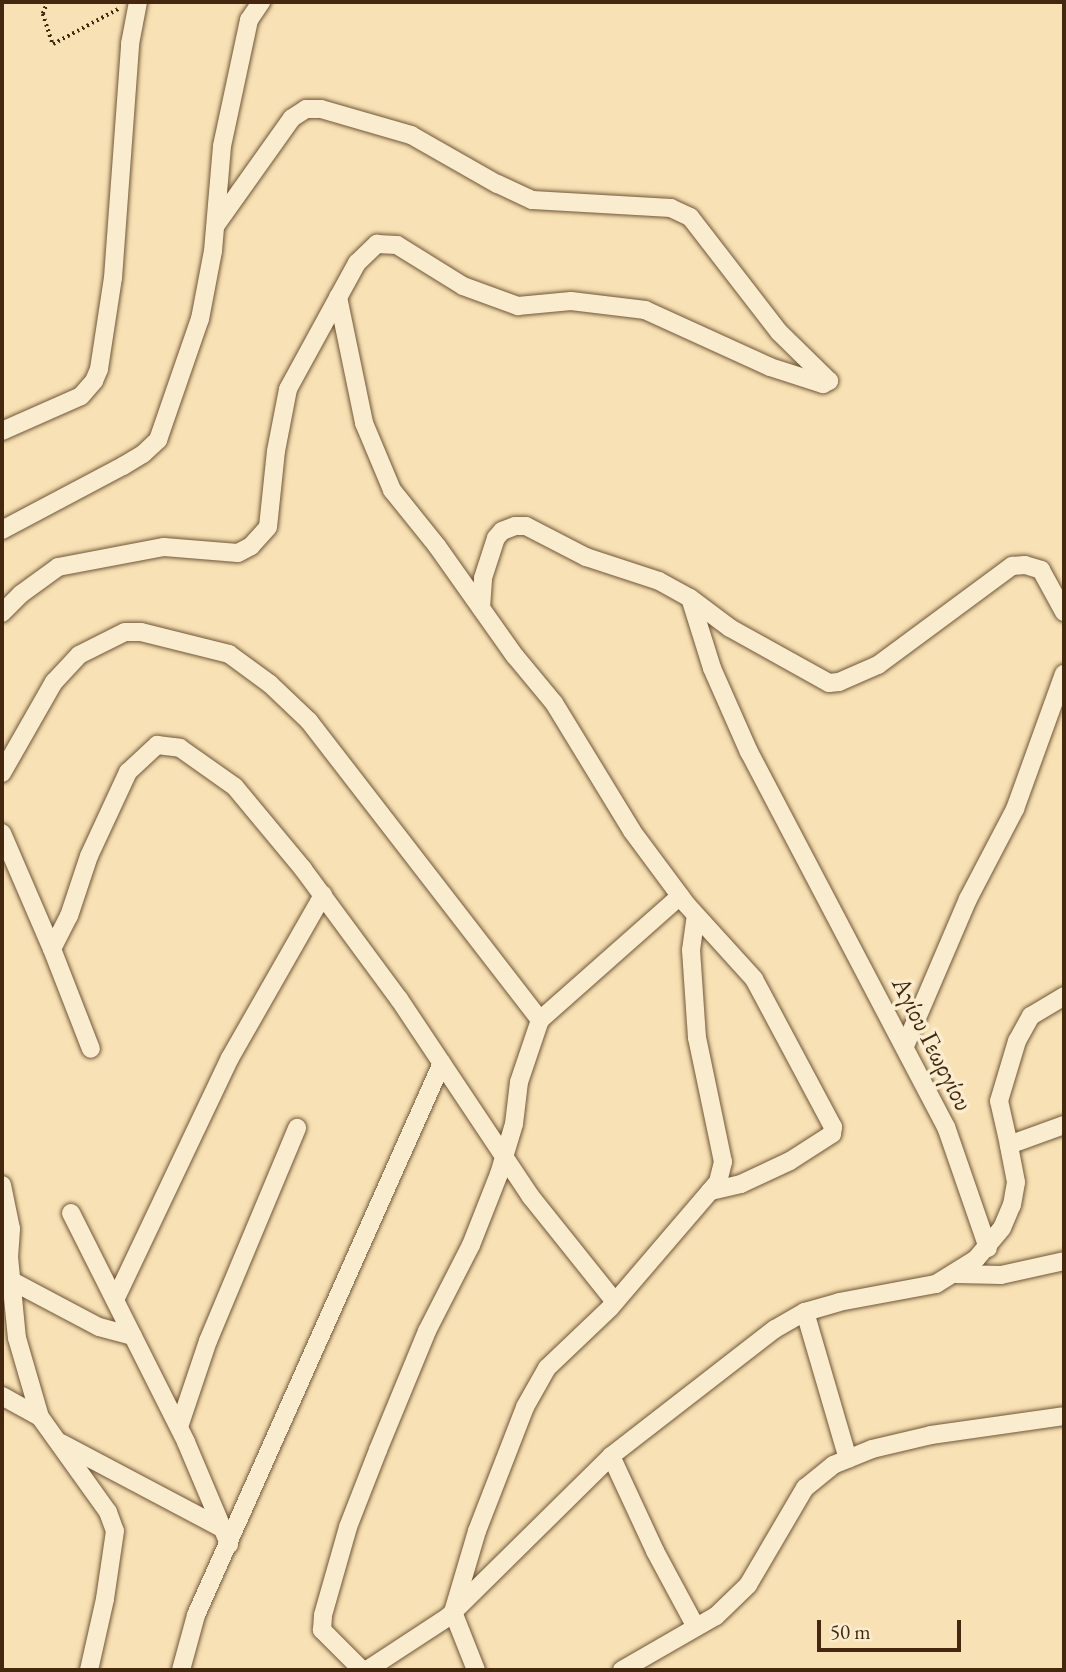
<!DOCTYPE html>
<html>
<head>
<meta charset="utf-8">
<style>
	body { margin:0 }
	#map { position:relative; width:1066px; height:1672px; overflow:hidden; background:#f8e1b4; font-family:"EB Garamond",serif }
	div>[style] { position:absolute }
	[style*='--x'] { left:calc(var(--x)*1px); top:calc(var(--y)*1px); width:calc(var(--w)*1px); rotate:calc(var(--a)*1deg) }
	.path>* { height:3.5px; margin-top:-1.75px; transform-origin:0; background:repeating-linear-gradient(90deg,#43270e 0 2px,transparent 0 5.5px) }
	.roads { filter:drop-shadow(0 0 2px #705638) drop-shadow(0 0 2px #705638) }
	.minor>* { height:18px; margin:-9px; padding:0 9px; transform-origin:9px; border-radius:9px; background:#faecce }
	span { translate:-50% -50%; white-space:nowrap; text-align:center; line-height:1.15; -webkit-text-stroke:7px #faecce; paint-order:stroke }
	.street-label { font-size:26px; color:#43270e }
	.frame { position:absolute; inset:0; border:4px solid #43270e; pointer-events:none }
	.scale { position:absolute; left:817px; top:1620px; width:144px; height:32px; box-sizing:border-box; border:4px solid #43270e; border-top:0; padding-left:9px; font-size:21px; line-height:24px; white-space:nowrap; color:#43270e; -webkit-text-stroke:5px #faecce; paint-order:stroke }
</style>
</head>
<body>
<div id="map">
	<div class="path">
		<div style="--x:48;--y:2;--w:13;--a:113"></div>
		<div style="--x:43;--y:14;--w:32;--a:72"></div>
		<div style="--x:53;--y:44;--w:76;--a:-28.2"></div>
	</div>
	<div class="roads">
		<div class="minor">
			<div style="--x:338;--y:297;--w:129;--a:78.3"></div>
			<div style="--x:364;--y:423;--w:73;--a:67.3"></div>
			<div style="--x:392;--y:490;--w:72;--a:51.2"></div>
			<div style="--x:437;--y:546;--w:135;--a:54.7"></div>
			<div style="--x:515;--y:656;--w:61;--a:50.3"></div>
			<div style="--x:554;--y:703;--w:150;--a:58.6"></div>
			<div style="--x:632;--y:831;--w:92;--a:53.4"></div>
			<div style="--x:687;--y:905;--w:100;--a:47.8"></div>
			<div style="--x:754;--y:979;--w:168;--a:61.9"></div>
			<div style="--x:833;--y:1127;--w:7;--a:98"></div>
			<div style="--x:832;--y:1134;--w:50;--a:147.3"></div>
			<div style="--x:790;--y:1161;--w:54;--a:154.9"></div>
			<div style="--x:741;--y:1184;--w:32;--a:167"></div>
			<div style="--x:2;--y:431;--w:86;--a:-23.9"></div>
			<div style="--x:81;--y:396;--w:20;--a:-49"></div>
			<div style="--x:94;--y:381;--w:13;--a:-67"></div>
			<div style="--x:99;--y:369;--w:92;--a:-81.3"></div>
			<div style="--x:113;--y:278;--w:235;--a:-85.8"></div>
			<div style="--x:130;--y:44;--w:43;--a:-79.2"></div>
			<div style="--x:2;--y:530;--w:137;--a:-27.9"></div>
			<div style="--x:123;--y:466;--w:23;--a:-31"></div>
			<div style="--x:143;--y:454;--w:21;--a:-43"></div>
			<div style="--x:158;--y:440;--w:128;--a:-70.9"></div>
			<div style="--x:200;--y:319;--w:69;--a:-79.2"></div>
			<div style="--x:213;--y:251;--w:105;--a:-85.1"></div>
			<div style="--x:222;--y:146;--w:129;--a:-77.9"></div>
			<div style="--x:249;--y:20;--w:22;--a:-56"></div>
			<div style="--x:481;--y:608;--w:30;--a:-86"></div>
			<div style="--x:483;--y:578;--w:42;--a:-72"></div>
			<div style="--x:496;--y:538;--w:9;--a:-49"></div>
			<div style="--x:502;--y:531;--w:14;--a:-21"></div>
			<div style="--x:515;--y:526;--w:11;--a:0"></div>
			<div style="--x:526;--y:526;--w:68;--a:27.3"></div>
			<div style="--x:586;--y:557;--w:77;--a:18.2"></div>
			<div style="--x:659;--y:581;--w:35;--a:29"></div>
			<div style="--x:2;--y:613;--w:27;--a:-45"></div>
			<div style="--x:21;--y:594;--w:46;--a:-36.1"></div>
			<div style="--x:58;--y:567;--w:108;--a:-10.7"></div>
			<div style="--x:164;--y:547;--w:74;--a:4.6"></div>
			<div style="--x:238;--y:553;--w:15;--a:-28"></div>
			<div style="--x:251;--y:546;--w:25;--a:-48"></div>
			<div style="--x:268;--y:527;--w:76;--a:-84"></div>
			<div style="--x:276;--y:451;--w:63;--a:-79"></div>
			<div style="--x:288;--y:389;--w:144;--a:-61.3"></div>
			<div style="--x:357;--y:263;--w:28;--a:-44"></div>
			<div style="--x:377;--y:244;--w:20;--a:3"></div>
			<div style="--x:397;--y:245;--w:78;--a:31.8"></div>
			<div style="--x:463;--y:286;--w:59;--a:20"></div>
			<div style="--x:518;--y:306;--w:53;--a:-5.4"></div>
			<div style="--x:571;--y:301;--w:75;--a:6.9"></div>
			<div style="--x:645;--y:310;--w:137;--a:24.5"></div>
			<div style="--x:770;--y:367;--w:56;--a:17.8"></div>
			<div style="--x:823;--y:384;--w:7;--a:-27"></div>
			<div style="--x:829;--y:381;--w:70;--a:-135.6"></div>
			<div style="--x:779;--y:332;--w:145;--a:-127.7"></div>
			<div style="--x:690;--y:217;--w:21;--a:-155"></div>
			<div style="--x:671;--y:208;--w:139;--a:-176.7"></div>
			<div style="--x:532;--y:200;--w:38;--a:-155"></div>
			<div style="--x:497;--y:184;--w:99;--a:-150.3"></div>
			<div style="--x:411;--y:135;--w:94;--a:-163.9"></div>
			<div style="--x:321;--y:109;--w:15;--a:180"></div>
			<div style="--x:306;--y:109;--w:17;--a:147"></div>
			<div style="--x:292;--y:118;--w:131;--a:125.4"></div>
			<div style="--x:2;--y:773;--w:105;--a:-60.3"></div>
			<div style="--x:54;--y:682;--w:37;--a:-47"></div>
			<div style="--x:79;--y:655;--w:51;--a:-26.6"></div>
			<div style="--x:125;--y:632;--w:16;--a:0"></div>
			<div style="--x:141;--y:632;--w:91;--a:14"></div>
			<div style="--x:229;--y:654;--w:51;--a:36.2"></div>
			<div style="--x:270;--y:684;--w:54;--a:43.5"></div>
			<div style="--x:309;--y:721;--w:378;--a:52.3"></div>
			<div style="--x:540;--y:1020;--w:187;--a:-41.5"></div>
			<div style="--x:2;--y:833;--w:126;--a:66.7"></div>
			<div style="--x:52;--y:949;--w:107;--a:68.7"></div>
			<div style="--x:52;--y:949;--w:37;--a:-63"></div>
			<div style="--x:69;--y:916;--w:63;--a:-71.6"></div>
			<div style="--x:89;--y:856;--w:93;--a:-65.1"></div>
			<div style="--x:128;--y:772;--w:40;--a:-43"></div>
			<div style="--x:157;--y:745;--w:23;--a:7"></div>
			<div style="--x:180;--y:748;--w:67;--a:35.3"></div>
			<div style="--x:235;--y:787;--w:107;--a:50.3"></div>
			<div style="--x:303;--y:869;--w:162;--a:53.6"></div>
			<div style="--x:399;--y:999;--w:238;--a:56.3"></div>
			<div style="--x:531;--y:1197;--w:134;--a:51.3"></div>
			<div style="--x:905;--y:1046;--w:160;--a:-66.8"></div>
			<div style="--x:968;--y:899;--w:102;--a:-62.4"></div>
			<div style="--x:1015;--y:809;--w:144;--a:-70.1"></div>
			<div style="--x:1009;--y:1145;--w:45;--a:-102.8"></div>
			<div style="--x:999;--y:1101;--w:63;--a:-73.3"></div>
			<div style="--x:1017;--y:1041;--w:29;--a:-61"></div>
			<div style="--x:1031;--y:1016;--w:39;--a:-31"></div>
			<div style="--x:2;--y:1185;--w:45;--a:78.4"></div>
			<div style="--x:11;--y:1229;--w:28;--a:94"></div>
			<div style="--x:9;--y:1257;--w:81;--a:84.4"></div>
			<div style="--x:17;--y:1338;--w:82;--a:73.8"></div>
			<div style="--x:40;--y:1417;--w:117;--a:54.4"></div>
			<div style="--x:108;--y:1512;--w:20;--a:70"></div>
			<div style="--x:115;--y:1531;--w:69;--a:98.4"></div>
			<div style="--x:105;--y:1599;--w:73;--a:102.7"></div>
			<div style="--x:71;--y:1213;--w:256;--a:63.3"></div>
			<div style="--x:186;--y:1442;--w:111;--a:67.1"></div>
			<div style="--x:988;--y:1248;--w:128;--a:-109.1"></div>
			<div style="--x:946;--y:1127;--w:424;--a:-117.7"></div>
			<div style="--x:749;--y:752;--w:92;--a:-113.8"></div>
			<div style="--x:712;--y:668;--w:73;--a:-107.4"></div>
			<div style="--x:690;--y:598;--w:50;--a:36.9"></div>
			<div style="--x:730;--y:628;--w:113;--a:29.1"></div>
			<div style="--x:829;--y:683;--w:10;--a:-6"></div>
			<div style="--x:839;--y:682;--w:43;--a:-23.6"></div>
			<div style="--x:878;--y:665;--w:167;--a:-36.5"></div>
			<div style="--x:1012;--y:566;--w:13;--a:-4"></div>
			<div style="--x:1025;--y:565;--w:17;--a:17"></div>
			<div style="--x:1041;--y:570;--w:48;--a:61.3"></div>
			<div style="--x:956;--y:1274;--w:45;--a:1.3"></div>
			<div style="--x:1001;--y:1275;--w:65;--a:-12.5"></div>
			<div style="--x:12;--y:1281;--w:98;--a:27.9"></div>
			<div style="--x:99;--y:1327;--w:35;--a:15"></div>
			<div style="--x:115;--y:1300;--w:268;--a:-64.6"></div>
			<div style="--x:230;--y:1058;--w:188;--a:-60.3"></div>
			<div style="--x:805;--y:1312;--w:153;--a:73.7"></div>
			<div style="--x:2;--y:1396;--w:43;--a:28.9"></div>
			<div style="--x:179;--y:1427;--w:91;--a:-71.4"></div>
			<div style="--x:208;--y:1341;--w:231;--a:-67.3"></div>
			<div style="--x:61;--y:1443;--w:186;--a:27.9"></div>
			<div style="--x:611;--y:1456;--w:105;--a:65.1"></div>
			<div style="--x:655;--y:1551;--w:86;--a:61.7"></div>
			<div style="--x:181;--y:1670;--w:57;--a:-74.7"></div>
			<div style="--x:196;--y:1615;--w:604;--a:-65.98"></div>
			<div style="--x:362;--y:1670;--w:57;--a:-135"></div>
			<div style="--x:322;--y:1630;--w:15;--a:-86"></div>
			<div style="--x:323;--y:1615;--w:91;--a:-74.1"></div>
			<div style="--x:348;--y:1527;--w:83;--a:-68.7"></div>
			<div style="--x:378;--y:1450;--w:129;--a:-67.6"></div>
			<div style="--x:427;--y:1331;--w:97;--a:-62.9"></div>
			<div style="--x:471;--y:1245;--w:76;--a:-68.5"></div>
			<div style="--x:499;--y:1174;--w:52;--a:-73.3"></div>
			<div style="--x:514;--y:1124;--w:42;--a:-83.2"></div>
			<div style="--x:519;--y:1082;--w:65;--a:-71.3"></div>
			<div style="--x:367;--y:1670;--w:97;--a:-33.2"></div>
			<div style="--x:448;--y:1617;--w:229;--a:-44.6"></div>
			<div style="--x:611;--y:1456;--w:207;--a:-37.8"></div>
			<div style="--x:775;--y:1329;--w:34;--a:-30"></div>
			<div style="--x:805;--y:1312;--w:35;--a:-16"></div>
			<div style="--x:839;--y:1302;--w:99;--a:-10.5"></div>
			<div style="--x:936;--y:1284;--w:47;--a:-32"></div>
			<div style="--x:976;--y:1259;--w:40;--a:-50"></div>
			<div style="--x:1002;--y:1228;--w:25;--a:-67"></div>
			<div style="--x:1012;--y:1205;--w:23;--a:-80"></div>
			<div style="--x:1016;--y:1182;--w:38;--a:-101"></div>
			<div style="--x:1009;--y:1145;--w:59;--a:-20"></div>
			<div style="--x:476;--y:1670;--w:62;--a:-111.6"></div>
			<div style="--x:453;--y:1612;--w:84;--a:-73.5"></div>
			<div style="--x:477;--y:1531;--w:133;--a:-68.8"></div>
			<div style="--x:525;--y:1407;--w:45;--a:-60.6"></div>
			<div style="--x:547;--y:1368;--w:87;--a:-43.6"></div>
			<div style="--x:610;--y:1308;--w:166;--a:-49.4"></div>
			<div style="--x:718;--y:1182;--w:21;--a:-76"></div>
			<div style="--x:723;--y:1162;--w:127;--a:-101.8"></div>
			<div style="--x:697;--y:1038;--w:88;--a:-93.9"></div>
			<div style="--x:691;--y:950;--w:34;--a:-82"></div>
			<div style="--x:622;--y:1670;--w:108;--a:-29.9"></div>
			<div style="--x:716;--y:1616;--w:45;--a:-44.1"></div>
			<div style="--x:748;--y:1585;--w:113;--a:-59.6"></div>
			<div style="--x:805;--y:1488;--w:36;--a:-39"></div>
			<div style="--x:833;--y:1465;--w:42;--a:-22.3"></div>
			<div style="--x:872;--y:1449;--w:61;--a:-13.3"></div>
			<div style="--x:931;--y:1435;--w:134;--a:-8.1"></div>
		</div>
	</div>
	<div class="street-label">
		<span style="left:932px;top:1044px;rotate:63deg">Αγίου Γεωργίου</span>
	</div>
	<div class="frame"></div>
	<div class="scale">50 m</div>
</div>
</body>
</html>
